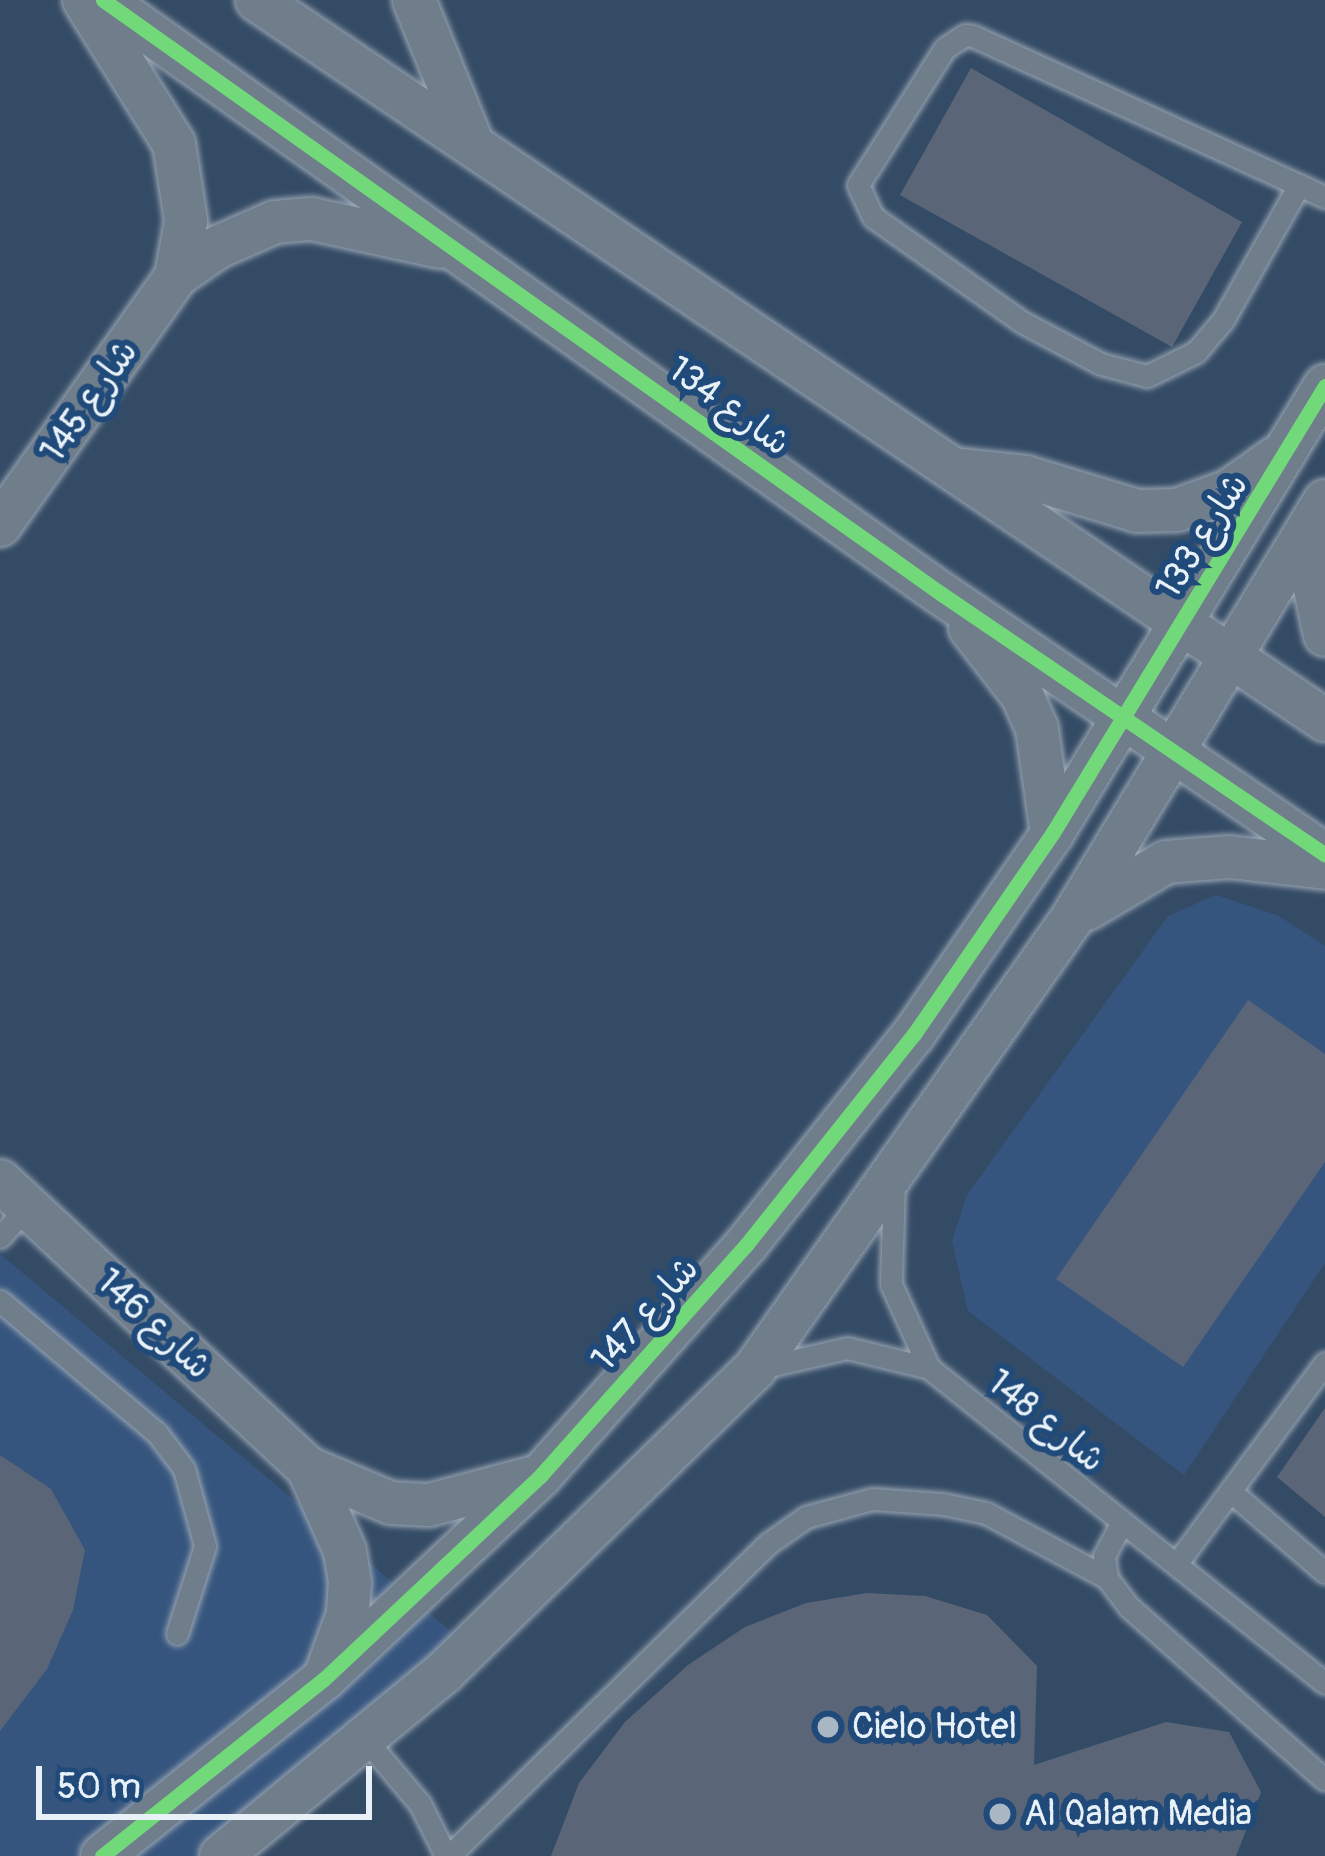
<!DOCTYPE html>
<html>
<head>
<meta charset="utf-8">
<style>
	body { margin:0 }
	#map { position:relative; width:1325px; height:1856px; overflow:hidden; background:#344b65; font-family:Pangolin,"Playpen Sans Arabic",sans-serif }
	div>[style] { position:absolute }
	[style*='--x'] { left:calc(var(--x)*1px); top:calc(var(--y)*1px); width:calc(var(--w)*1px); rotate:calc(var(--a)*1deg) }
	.built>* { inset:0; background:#36557e }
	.building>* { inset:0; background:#5a6678 }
	.roads { filter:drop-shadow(0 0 3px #9aa6b3) drop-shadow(0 0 3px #9aa6b3) }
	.lane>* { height:21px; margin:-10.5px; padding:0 10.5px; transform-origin:10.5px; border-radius:10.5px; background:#707e8c }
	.street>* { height:42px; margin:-21px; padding:0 21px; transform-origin:21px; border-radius:21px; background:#707e8c }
	.cycleway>* { height:15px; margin:-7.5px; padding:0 7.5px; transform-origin:7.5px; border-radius:7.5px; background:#71d979 }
	.dots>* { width:33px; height:33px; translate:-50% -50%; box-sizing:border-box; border:6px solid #1f4a7a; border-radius:50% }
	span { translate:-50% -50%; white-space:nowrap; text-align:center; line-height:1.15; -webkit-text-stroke:12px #1f4a7a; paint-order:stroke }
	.street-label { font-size:36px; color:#e8f1f8 }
	.poi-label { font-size:36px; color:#e8f1f8 }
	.left { translate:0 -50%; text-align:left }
	.scale { position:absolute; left:36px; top:1766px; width:336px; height:54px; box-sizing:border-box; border:6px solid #e8f1f8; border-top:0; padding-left:15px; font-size:36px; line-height:42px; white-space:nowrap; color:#e8f1f8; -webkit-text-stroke:9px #1f4a7a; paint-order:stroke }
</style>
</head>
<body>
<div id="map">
	<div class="built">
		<div style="clip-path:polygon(1216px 895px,1279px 916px,1325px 946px,1325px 1263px,1184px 1475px,968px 1311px,952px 1241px,967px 1195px,1168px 916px)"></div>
		<div style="clip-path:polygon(0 1254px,465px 1643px,253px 1856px,0 1856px)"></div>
	</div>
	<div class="building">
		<div style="clip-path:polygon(971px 68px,1242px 222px,1172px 347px,900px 195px)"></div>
		<div style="clip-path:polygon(1248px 1000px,1325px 1054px,1325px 1162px,1183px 1367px,1056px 1279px)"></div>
		<div style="clip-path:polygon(1325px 1408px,1325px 1517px,1277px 1477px)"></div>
		<div style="clip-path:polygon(0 1455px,51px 1489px,85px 1550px,73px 1610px,47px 1669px,0 1731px)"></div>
		<div style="clip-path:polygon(867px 1593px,925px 1596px,987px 1615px,1037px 1666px,1034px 1765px,1166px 1722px,1229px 1732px,1261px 1792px,1236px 1856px,551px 1856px,579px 1783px,625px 1722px,688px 1665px,745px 1627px,806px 1603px)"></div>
	</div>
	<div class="roads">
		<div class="lane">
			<div style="--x:1299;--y:185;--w:155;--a:119.4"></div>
			<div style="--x:1223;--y:320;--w:42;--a:130.2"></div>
			<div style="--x:1196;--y:352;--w:55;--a:153.9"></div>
			<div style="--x:1147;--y:376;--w:48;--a:-165.4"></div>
			<div style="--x:1101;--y:364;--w:89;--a:-152"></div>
			<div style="--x:1022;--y:322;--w:182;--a:-144.8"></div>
			<div style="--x:873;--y:217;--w:35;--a:-115"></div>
			<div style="--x:858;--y:185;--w:162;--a:-57.6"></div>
			<div style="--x:945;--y:48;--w:24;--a:-33"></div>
			<div style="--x:965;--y:35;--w:8;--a:7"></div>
			<div style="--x:973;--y:36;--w:358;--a:24.6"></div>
			<div style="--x:1299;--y:185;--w:29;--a:25"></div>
			<div style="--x:894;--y:1186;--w:98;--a:91.8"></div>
			<div style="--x:891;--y:1284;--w:92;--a:65.7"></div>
			<div style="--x:0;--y:1237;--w:42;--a:-47.9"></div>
			<div style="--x:0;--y:1301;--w:205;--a:40.1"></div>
			<div style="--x:157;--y:1433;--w:45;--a:53.1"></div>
			<div style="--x:184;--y:1469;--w:80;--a:74.7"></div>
			<div style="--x:205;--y:1546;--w:92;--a:107.7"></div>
			<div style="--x:760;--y:1368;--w:89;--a:-12.9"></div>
			<div style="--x:847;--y:1348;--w:84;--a:13.7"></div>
			<div style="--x:929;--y:1368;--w:506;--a:38.5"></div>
			<div style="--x:1230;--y:1491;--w:125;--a:40.5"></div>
			<div style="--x:1121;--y:1524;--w:36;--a:118"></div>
			<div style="--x:1104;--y:1556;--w:22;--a:82"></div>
			<div style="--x:1107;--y:1578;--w:36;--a:53"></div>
			<div style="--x:1129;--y:1607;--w:261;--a:41.4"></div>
			<div style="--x:1177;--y:1563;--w:249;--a:-53.5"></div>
			<div style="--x:366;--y:1740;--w:84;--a:49.8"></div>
			<div style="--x:420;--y:1804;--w:58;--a:63.4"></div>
			<div style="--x:449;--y:1856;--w:448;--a:-44.4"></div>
			<div style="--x:769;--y:1543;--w:45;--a:-35.1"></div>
			<div style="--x:806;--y:1517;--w:68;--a:-15.3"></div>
			<div style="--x:872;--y:1499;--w:71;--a:4"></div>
			<div style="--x:943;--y:1504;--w:44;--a:11.8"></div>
			<div style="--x:986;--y:1513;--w:137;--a:28.2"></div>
		</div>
		<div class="street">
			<div style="--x:84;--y:0;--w:170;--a:58"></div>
			<div style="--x:174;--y:144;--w:78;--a:81.1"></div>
			<div style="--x:186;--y:221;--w:56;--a:100.3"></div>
			<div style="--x:103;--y:0;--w:1029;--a:35.31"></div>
			<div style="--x:943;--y:595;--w:462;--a:34.2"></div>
			<div style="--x:257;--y:0;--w:1288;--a:33.99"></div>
			<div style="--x:414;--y:0;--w:154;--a:67.9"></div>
			<div style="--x:963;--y:470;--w:63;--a:6.3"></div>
			<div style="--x:1026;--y:477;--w:116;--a:17"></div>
			<div style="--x:1137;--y:511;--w:40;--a:-1.4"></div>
			<div style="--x:1177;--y:510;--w:55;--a:-20.1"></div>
			<div style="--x:1229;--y:491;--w:59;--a:-35.3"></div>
			<div style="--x:0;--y:525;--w:305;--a:-54.7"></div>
			<div style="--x:176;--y:276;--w:51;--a:-34.6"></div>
			<div style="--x:218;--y:247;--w:62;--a:-23.7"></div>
			<div style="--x:275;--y:222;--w:37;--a:-5"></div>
			<div style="--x:312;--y:219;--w:131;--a:12.3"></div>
			<div style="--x:1304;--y:538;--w:99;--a:77.8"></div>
			<div style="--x:970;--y:628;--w:85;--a:52.2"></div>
			<div style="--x:1022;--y:695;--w:37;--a:66"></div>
			<div style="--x:1037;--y:729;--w:106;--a:81.9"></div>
			<div style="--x:1087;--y:909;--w:92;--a:-30.7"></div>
			<div style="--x:1166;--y:862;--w:63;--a:-4.5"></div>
			<div style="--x:1229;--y:857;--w:97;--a:6.5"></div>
			<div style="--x:0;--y:1181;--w:421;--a:43"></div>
			<div style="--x:308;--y:1468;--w:90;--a:22.9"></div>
			<div style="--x:391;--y:1503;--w:38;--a:3"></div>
			<div style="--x:429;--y:1505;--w:110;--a:-14.8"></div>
			<div style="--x:308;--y:1468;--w:91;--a:66"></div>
			<div style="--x:345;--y:1551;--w:31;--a:81"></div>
			<div style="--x:350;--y:1582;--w:32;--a:94"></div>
			<div style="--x:348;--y:1614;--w:61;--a:110.2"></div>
			<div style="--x:102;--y:1856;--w:284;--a:-38.6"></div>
			<div style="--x:324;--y:1679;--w:298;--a:-43.2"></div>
			<div style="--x:541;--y:1475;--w:308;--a:-48.3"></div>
			<div style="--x:746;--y:1245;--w:270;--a:-51.5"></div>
			<div style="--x:914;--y:1034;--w:243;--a:-55.4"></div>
			<div style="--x:1052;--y:834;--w:525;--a:-58.64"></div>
			<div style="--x:221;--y:1856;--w:288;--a:-39.5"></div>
			<div style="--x:443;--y:1673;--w:434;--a:-44.3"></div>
			<div style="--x:754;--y:1370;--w:550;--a:-54.84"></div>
			<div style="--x:1071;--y:920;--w:490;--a:-58.8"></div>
		</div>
	</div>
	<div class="cycleway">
		<div style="--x:103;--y:0;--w:1029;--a:35.31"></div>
		<div style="--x:943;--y:595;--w:462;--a:34.2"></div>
		<div style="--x:102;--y:1856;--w:284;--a:-38.6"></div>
		<div style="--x:324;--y:1679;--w:298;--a:-43.2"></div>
		<div style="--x:541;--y:1475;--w:308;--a:-48.3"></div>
		<div style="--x:746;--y:1245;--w:270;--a:-51.5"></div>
		<div style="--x:914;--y:1034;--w:243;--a:-55.4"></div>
		<div style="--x:1052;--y:834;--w:525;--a:-58.64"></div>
	</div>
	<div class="dots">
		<div style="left:828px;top:1727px;background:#a9b7c5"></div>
		<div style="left:1000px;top:1814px;background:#a9b7c5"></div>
	</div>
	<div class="street-label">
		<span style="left:89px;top:401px;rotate:-55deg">شارع 145</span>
		<span style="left:729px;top:406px;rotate:36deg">شارع 134</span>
		<span style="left:1202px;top:536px;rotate:-58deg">شارع 133</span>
		<span style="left:645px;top:1314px;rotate:-48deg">شارع 147</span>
		<span style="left:154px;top:1324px;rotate:43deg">شارع 146</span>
		<span style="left:1046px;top:1421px;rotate:39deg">شارع 148</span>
	</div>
	<div class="poi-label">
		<span class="left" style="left:852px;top:1727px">Cielo Hotel</span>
		<span class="left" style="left:1024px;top:1814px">Al Qalam Media</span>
	</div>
	<div class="scale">50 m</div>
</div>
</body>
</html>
